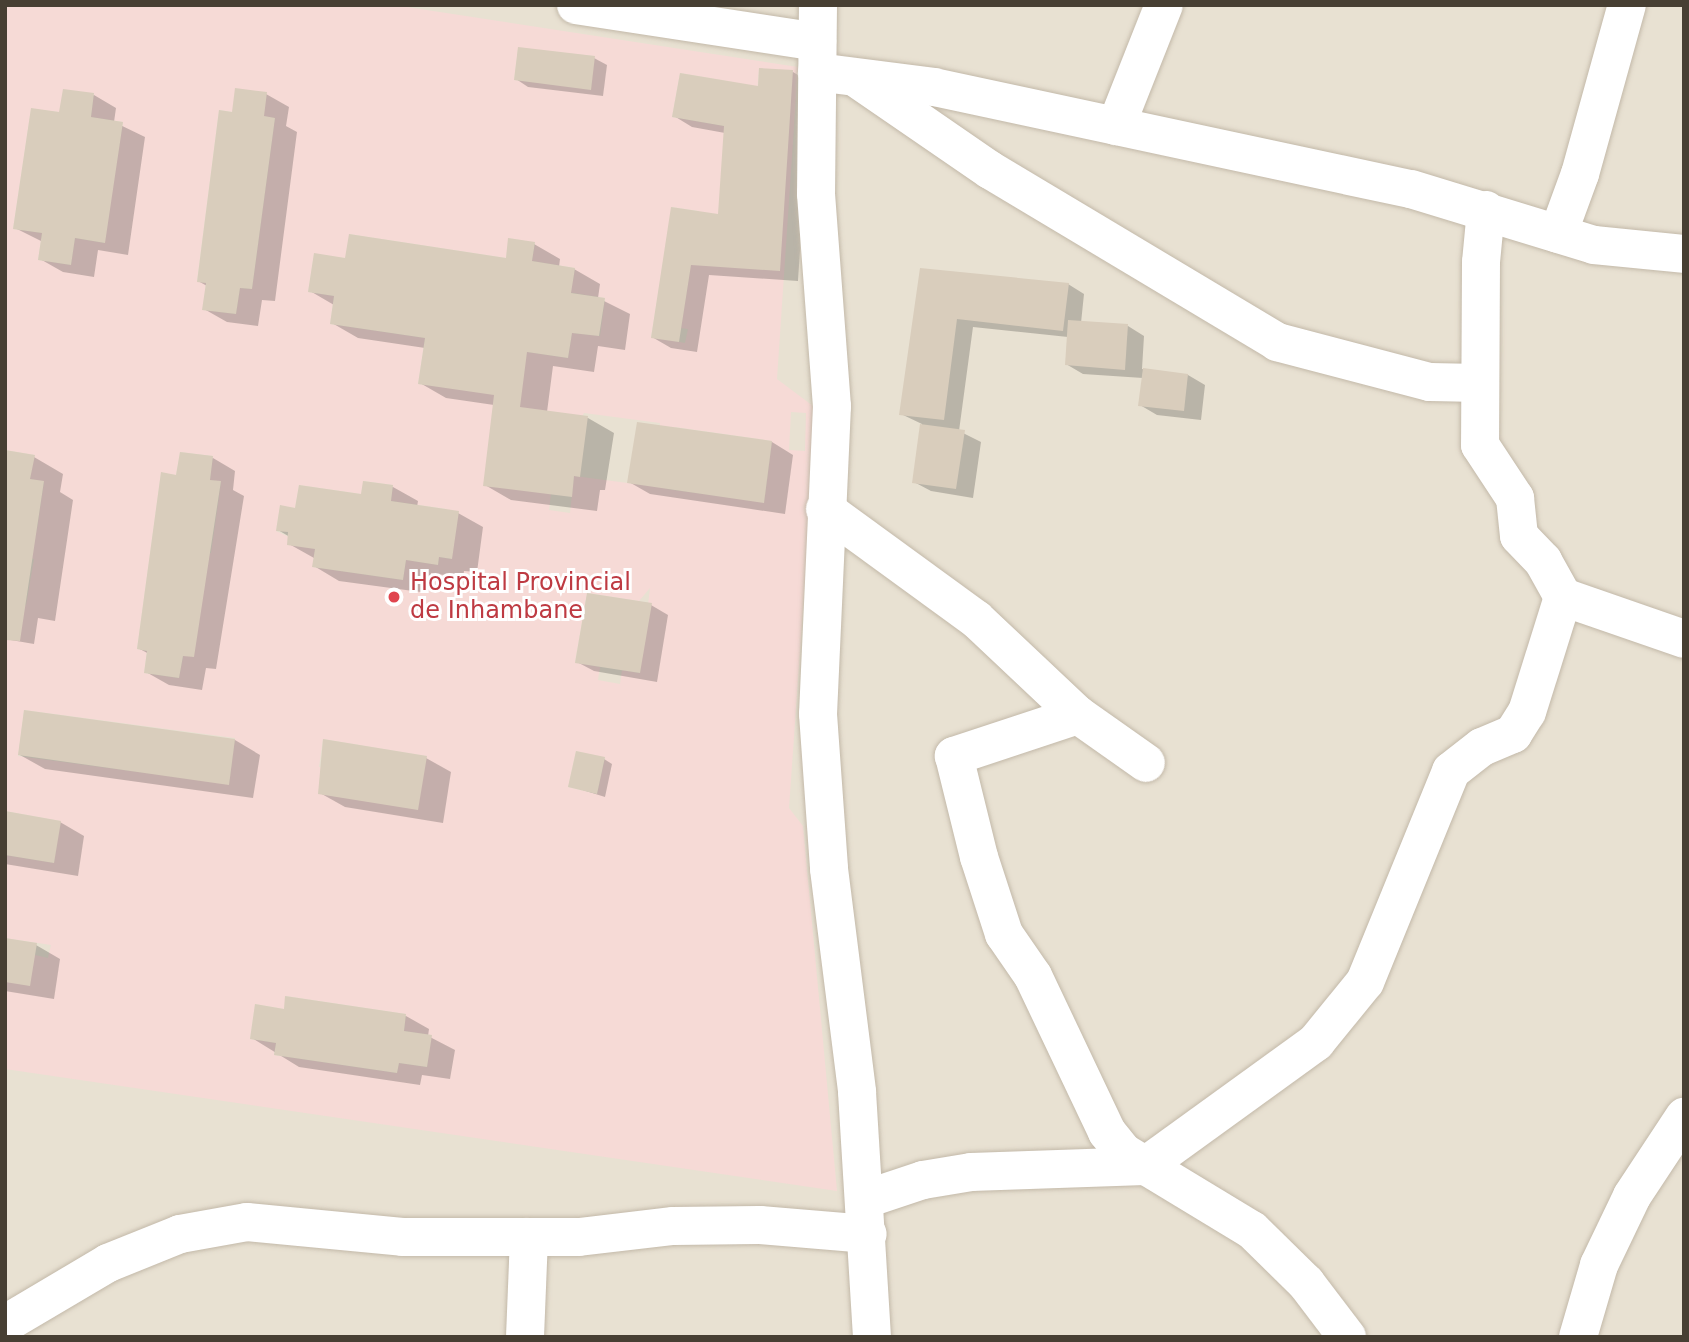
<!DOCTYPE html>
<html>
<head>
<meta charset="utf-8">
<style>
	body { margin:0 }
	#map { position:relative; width:1689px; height:1342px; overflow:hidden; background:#f4efe4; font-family:"DejaVu Sans",sans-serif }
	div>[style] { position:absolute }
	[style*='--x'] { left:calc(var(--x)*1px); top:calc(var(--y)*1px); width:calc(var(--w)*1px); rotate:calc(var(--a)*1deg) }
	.residential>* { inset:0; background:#e8e1d2 }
	.medical>* { inset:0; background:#f6dad6 }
	.shadow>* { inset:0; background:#0003 }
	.building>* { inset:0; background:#d9cdbc }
	.roads { filter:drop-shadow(0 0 2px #c3b9a9) drop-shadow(0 0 2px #c3b9a9) }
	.minor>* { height:38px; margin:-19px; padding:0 19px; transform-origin:19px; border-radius:19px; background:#fff }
	.dots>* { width:19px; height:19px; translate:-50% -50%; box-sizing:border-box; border:4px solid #fff; border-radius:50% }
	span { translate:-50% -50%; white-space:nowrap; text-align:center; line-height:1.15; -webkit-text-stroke:6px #fff; paint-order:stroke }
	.health-label { font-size:24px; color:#be3a42 }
	.left { translate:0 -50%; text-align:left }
	.frame { position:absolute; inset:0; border:7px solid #473f33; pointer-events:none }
</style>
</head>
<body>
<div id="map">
	<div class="residential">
		<div style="clip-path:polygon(5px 5px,1684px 5px,1684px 1337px,5px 1337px)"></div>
	</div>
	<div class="medical">
		<div style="clip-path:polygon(evenodd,5px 5px,394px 5px,798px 67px,777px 379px,817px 409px,789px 808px,803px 826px,837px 1191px,5px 1069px,5px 982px,35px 955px,48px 958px,51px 945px,5px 938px,5px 855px,54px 863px,60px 821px,5px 811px,5px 627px,9px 602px,26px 605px,34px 559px,25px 557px,37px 529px,44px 482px,30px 479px,34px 455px,5px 450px,5px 5px,518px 48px,594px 56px,591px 89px,514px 80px,518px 48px,5px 5px,759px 68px,780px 271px,755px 119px,759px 68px,5px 5px,680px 73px,732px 82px,724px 126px,672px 117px,680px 73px,5px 5px,94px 93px,91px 117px,123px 122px,104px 243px,75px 238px,71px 265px,38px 260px,42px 233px,13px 229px,31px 109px,59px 112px,94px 93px,5px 5px,219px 110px,275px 118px,252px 289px,240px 288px,236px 314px,203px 310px,206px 283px,197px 281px,219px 110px,5px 5px,672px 207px,699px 211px,681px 328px,688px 329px,685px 343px,651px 337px,672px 207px,5px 5px,349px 234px,506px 258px,509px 238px,535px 243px,532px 261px,575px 268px,573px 281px,561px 291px,605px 298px,600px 336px,572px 333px,568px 358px,458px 342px,451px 388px,418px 384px,425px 338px,330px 324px,334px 296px,308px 292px,314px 254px,353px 259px,349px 234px,5px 5px,791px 412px,806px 413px,805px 451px,789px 450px,791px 412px,5px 5px,584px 413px,660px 423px,651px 486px,574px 476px,570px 513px,549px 510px,555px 460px,584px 413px,5px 5px,675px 427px,772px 441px,764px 502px,666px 489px,675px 427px,5px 5px,180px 452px,213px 456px,210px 480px,221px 482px,211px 553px,203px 553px,179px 678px,144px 673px,147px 651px,137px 649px,161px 473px,176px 475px,180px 452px,5px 5px,364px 481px,393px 485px,391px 501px,447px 509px,452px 559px,439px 557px,438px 565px,406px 560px,403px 580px,313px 567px,315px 549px,276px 531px,280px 506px,295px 508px,299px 485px,361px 494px,364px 481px,5px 5px,650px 588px,640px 673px,622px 670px,620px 684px,598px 680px,600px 667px,575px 662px,587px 593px,639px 601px,650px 588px,5px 5px,24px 710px,235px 738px,229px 784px,18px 756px,24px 710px,5px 5px,323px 739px,426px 756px,427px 756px,319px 767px,323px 739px,5px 5px,576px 751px,605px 758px,597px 794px,568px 787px,576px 751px,5px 5px,286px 996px,406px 1014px,404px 1031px,431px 1035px,427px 1067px,399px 1063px,397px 1073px,274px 1055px,276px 1043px,250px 1039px,255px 1004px,284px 1009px,286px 996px)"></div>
	</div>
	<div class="shadow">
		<div style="clip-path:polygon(594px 58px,607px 65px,603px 96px,528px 87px,516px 79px)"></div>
		<div style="clip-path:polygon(793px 72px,811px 83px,798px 281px,709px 275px,697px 352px,671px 348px,652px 337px,673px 209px,720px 216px,725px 133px,692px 127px,674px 116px,759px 88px)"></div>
		<div style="clip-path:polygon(266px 94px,289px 107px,286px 126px,297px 132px,275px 301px,262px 300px,258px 326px,227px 322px,204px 309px,207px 286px,198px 281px)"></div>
		<div style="clip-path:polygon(94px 95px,116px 108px,114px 122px,145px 137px,128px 255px,98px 250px,94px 277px,63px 272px,40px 259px,43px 242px,15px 228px,61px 114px)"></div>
		<div style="clip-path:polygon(534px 244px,560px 259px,559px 267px,574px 269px,600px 284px,598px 298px,630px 314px,625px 350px,598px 346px,594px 372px,553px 366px,547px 412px,588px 418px,614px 433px,605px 490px,600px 490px,597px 511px,511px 500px,485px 485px,494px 405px,446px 398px,420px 383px,425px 348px,358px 338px,332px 323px,334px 305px,310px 291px,347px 260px,507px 260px)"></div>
		<div style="clip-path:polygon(922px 270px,1068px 284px,1084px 294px,1081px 323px,1128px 326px,1144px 336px,1142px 369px,1188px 375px,1205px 385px,1201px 420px,1157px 415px,1140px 405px,1143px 378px,1083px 374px,1066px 364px,1068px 337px,973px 327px,959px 431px,981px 442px,973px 498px,931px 491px,914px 482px,922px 424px,901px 414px)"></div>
		<div style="clip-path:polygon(772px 442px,793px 455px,785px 514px,650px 494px,629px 482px)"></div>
		<div style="clip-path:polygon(5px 452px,34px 457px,63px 474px,60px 492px,73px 500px,55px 621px,38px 618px,34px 644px,5px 639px)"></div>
		<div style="clip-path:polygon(213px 458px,235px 471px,233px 490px,244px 496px,216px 669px,206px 668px,202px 690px,169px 685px,146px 672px,149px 654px,138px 648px,177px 477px)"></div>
		<div style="clip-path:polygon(393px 487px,418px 501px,417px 507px,458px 513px,483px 527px,477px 572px,464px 571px,463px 578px,431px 573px,428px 593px,339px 581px,314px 566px,314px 558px,289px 544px,290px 537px,278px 530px,297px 510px)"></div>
		<div style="clip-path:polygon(651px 605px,668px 615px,657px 682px,594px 671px,577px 662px)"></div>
		<div style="clip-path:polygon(235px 740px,260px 755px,253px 798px,45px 769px,20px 755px)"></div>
		<div style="clip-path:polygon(324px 741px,426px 758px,451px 772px,443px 823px,345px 807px,320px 793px)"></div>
		<div style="clip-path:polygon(604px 759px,612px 764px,605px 797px,570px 786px)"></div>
		<div style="clip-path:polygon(5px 813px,60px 822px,84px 836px,78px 876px,5px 864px)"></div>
		<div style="clip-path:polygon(5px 940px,36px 945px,60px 959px,54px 999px,5px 991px)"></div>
		<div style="clip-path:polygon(406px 1016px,429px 1029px,428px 1036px,455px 1050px,450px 1079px,422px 1075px,420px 1085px,299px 1067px,252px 1038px)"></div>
	</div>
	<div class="building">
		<div style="clip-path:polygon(518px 47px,595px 56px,591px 90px,514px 80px)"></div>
		<div style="clip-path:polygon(759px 68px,793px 70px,780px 271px,691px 265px,679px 342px,651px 338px,671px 207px,718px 214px,724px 126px,672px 117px,680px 73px,758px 86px)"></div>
		<div style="clip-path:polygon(235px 88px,267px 92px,264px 116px,275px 118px,252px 289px,240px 288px,236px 314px,202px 310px,206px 283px,197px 282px,219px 110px,232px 112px)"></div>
		<div style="clip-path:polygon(63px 89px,94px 93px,91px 117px,123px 122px,105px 243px,75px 238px,71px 265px,38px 260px,42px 233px,13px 229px,31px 108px,59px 112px)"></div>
		<div style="clip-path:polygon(349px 234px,506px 258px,508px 238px,535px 242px,532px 261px,575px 268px,571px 293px,605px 298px,599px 336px,572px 333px,568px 358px,527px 352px,520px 407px,588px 416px,580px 477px,574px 476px,572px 497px,483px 486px,494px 395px,418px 384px,425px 338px,330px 324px,334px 296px,308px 292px,314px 253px,345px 258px)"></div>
		<div style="clip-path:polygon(920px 268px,1069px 283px,1063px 331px,957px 319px,944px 420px,899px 415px)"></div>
		<div style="clip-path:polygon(1068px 320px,1128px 324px,1125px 370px,1065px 365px)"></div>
		<div style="clip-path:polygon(1143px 368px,1188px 374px,1184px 411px,1138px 406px)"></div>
		<div style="clip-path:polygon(637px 422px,772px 441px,764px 503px,627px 483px)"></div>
		<div style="clip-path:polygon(920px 424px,965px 430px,956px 489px,912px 483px)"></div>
		<div style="clip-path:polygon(5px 450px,35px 455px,30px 479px,44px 481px,20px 641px,5px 640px)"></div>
		<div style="clip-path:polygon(180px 452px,213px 456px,210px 480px,221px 481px,194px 657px,183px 656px,179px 678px,144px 673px,147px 651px,137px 649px,161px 472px,176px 475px)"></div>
		<div style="clip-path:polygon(363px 481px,393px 485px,391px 501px,459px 511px,452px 559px,439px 557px,438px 565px,406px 560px,403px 580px,312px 567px,315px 549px,287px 545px,288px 532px,276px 531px,280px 505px,295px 508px,299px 485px,361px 494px)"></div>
		<div style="clip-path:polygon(587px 593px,652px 603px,640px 673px,575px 663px)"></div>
		<div style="clip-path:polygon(24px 710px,235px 739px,229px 785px,18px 755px)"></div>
		<div style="clip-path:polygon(323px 739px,427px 756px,418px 810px,318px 794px)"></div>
		<div style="clip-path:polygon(576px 751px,605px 757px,597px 794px,568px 787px)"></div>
		<div style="clip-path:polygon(5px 811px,61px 821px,54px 863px,5px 855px)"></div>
		<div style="clip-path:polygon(5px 938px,37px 943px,30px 986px,5px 982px)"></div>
		<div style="clip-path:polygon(285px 996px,406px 1014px,404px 1031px,432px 1035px,427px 1067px,399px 1063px,397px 1073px,274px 1055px,276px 1043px,250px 1039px,255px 1004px,284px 1009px)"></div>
	</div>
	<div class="roads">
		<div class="minor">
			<div style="--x:576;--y:5;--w:244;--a:8.7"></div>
			<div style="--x:818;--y:5;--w:189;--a:90.6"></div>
			<div style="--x:816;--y:194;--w:213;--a:85.7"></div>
			<div style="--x:832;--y:406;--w:308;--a:92.6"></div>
			<div style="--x:818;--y:714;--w:155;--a:85.9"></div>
			<div style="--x:829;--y:869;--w:225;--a:82.8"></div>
			<div style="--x:857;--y:1092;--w:245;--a:86.5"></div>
			<div style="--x:817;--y:72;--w:118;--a:7.3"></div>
			<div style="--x:934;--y:87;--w:488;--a:12.1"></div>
			<div style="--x:1411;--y:189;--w:191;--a:17"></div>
			<div style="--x:1594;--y:245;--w:90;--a:5.7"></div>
			<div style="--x:859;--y:80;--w:159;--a:34.5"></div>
			<div style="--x:990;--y:170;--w:335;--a:30.9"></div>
			<div style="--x:1277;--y:342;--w:158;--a:14.7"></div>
			<div style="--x:1430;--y:382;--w:50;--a:1.1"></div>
			<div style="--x:1116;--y:126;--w:130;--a:-68.4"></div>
			<div style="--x:1486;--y:210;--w:52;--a:95.5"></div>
			<div style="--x:1481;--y:262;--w:183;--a:90.3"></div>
			<div style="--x:1480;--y:445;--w:64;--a:56.6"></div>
			<div style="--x:1515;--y:498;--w:38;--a:84"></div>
			<div style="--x:1519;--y:536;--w:35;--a:46"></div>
			<div style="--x:1543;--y:561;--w:41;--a:60.9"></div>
			<div style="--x:1563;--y:597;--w:128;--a:19.1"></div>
			<div style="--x:1558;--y:234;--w:64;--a:-69.9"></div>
			<div style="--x:1580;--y:174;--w:175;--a:-74.5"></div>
			<div style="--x:825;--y:509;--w:187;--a:36.1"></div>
			<div style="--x:976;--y:619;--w:140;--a:43.3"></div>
			<div style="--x:1078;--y:715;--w:131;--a:161.7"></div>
			<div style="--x:954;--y:756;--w:104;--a:76.1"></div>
			<div style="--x:979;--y:857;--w:81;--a:72"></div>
			<div style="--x:1004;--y:934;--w:51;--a:55.4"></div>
			<div style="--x:1033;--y:976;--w:173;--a:64.6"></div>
			<div style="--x:1107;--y:1132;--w:26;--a:51"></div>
			<div style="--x:1123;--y:1152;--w:151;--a:31.2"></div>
			<div style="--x:1252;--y:1230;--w:76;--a:44.5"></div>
			<div style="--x:1306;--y:1283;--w:68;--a:52.8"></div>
			<div style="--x:1078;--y:715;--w:83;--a:35.2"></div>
			<div style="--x:866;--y:1199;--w:60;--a:-18.4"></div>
			<div style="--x:923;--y:1180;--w:49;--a:-9.5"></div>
			<div style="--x:971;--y:1172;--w:174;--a:-2"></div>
			<div style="--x:1145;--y:1166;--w:211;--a:-35.9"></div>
			<div style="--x:1316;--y:1042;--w:77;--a:-50.8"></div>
			<div style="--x:1365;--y:982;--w:228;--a:-67.8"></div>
			<div style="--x:1451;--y:771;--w:39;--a:-38"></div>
			<div style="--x:1482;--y:747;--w:34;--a:-23"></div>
			<div style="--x:1513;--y:734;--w:26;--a:-58"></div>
			<div style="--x:1527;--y:712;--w:121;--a:-72.6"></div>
			<div style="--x:5;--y:1324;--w:120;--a:-30.6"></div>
			<div style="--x:108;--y:1263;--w:78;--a:-21.9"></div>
			<div style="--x:180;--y:1234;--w:68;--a:-10.2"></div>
			<div style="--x:247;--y:1222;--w:156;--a:5.5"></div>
			<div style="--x:402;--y:1237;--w:177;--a:0"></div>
			<div style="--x:579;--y:1237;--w:95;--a:-6.7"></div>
			<div style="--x:673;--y:1226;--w:87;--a:-0.7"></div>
			<div style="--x:760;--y:1225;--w:108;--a:4.8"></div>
			<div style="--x:525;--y:1337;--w:100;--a:-87.7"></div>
			<div style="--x:1578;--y:1337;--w:75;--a:-73.7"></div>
			<div style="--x:1599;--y:1265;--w:76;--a:-64.4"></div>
			<div style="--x:1632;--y:1196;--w:95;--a:-56.6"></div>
		</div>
	</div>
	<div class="dots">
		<div style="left:394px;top:597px;background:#e0444e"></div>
	</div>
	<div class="health-label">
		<span class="left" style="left:410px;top:597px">Hospital Provincial<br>de Inhambane</span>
	</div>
	<div class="frame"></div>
</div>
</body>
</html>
